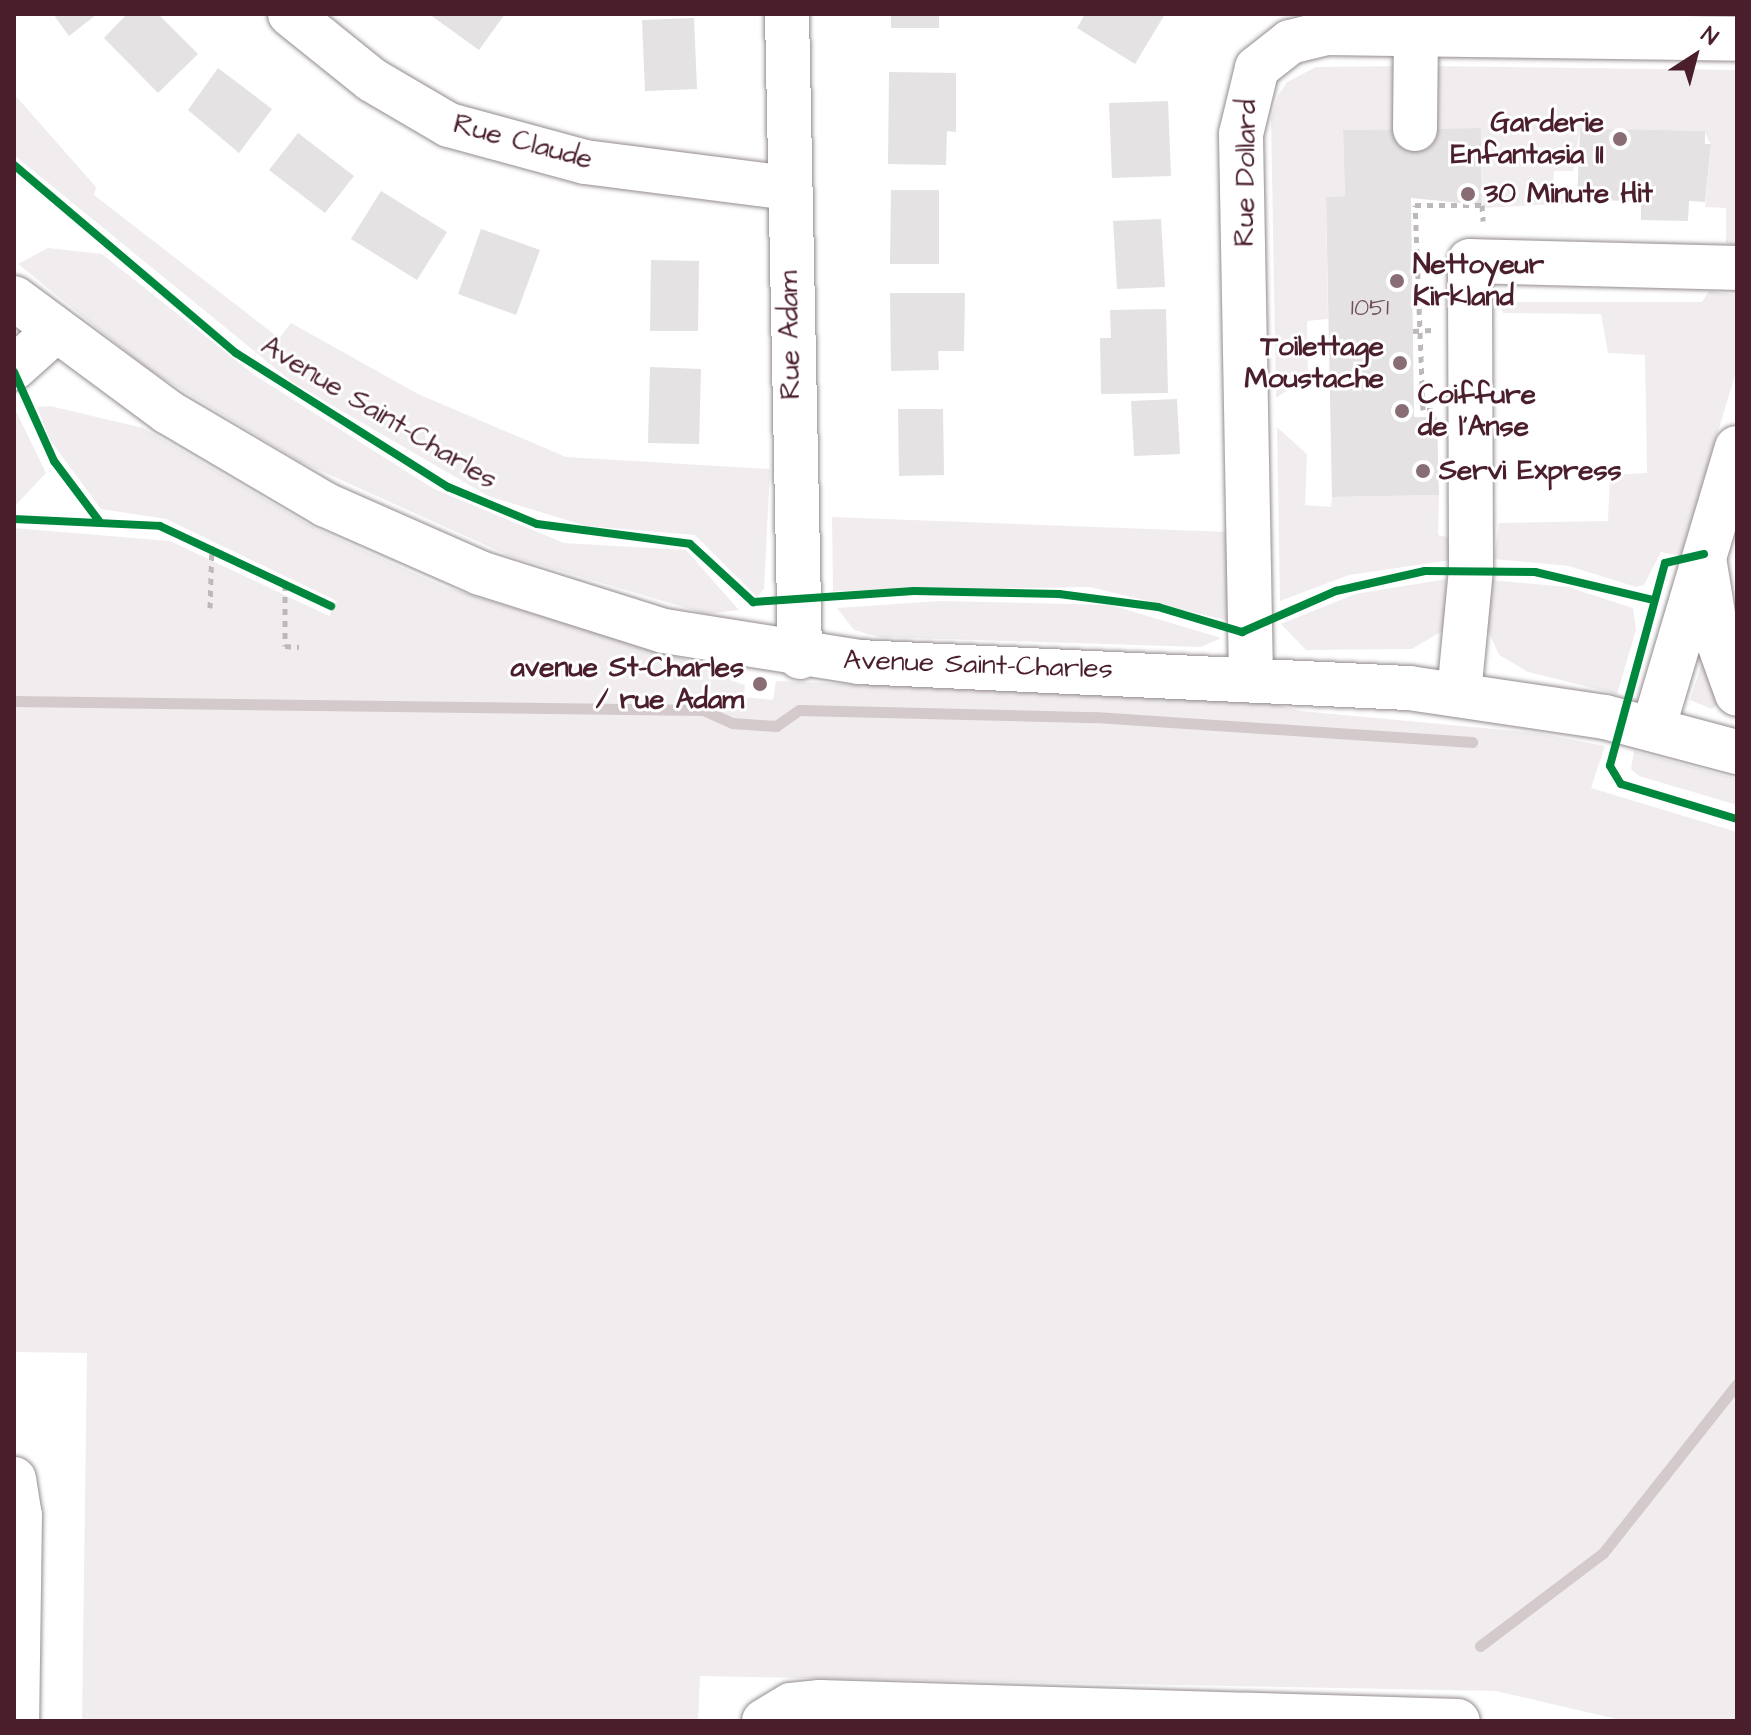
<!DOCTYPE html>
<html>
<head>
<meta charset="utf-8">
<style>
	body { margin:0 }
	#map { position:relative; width:1751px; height:1735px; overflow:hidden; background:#fff; font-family:"Architects Daughter",sans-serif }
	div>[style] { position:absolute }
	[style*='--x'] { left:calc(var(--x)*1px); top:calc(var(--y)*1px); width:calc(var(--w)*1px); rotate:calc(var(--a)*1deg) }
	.green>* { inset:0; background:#f1edee }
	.stream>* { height:11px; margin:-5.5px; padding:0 5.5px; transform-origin:5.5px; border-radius:5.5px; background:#d4cacc }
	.building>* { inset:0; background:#e4e2e3 }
	.path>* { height:5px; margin-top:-2.5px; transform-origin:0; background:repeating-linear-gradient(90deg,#bdb8b9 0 6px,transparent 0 12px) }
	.roads { filter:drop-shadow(0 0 2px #948c8e) drop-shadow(0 0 2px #948c8e) }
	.minor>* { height:44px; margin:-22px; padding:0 22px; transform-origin:22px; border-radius:22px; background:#fff }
	.cycleway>* { height:8px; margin:-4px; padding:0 4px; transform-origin:4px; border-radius:4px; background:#00873e }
	.dots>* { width:22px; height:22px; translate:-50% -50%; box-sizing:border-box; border:4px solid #fff; border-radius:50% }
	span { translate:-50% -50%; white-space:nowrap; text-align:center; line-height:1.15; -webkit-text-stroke:6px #fff; paint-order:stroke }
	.number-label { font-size:24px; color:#705059 }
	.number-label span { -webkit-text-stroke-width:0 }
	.poi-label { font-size:28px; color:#4a1f2b; font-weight:700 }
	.right { translate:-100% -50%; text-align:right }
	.left { translate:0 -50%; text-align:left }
	.street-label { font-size:28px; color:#4a1f2b }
	.frame { position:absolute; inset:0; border:16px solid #4a1f2b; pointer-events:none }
	.north { position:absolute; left:1655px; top:16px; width:80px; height:80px; -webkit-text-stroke:6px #fff; paint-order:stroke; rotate:36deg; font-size:22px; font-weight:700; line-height:32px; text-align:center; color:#4a1f2b }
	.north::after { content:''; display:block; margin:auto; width:28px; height:36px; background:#4a1f2b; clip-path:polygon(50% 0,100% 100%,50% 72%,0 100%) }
</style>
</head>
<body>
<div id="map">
	<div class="green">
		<div style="clip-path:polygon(1406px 66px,1407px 129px,1343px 130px,1345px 196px,1326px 197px,1328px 319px,1307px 321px,1308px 376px,1276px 398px,1271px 119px,1278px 96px,1287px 82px,1316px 67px)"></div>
		<div style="clip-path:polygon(1425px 66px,1737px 70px,1737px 245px,1726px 243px,1726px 208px,1705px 207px,1711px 145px,1704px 131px,1580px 128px,1573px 171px,1554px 171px,1553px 190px,1577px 197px,1577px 203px,1483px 208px,1481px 128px,1427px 129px)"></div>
		<div style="clip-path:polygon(14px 94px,96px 187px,94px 195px,279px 338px,291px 323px,418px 394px,566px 457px,770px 469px,764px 589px,757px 597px,695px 535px,586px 526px,488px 496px,292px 382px,14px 155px)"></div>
		<div style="clip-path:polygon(48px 248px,102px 254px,253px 374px,434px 489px,564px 543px,686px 550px,739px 610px,707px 614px,510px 556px,301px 462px,148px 369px,18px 264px)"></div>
		<div style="clip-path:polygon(1709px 291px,1737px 295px,1737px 369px,1680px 556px,1661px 552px,1644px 585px,1636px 587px,1569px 566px,1494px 559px,1499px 523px,1608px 521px,1610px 475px,1647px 473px,1645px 355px,1608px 353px,1601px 314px,1503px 313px,1498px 302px,1702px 302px)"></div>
		<div style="clip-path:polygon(50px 406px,143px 428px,316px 529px,445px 587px,732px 673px,730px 680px,745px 685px,744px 697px,773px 700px,776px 681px,1259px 700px,1301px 711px,1537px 733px,1605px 746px,1591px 788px,1737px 832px,1737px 1721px,1625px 1721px,1496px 1691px,700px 1676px,698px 1721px,82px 1721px,87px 1353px,14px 1352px,14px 528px,170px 541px,329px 616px,337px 601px,166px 519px,101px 509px,50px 440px,37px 407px)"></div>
		<div style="clip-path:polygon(14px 407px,46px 473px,14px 507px)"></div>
		<div style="clip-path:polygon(1277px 427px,1307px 454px,1305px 505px,1331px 507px,1332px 497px,1439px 495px,1438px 535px,1452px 538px,1451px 560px,1349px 575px,1280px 601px)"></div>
		<div style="clip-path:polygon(832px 517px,1228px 532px,1229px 621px,1090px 587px,833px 591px)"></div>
		<div style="clip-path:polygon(1447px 579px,1444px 630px,1412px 649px,1306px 650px,1281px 624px,1355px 594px)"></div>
		<div style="clip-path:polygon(1490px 580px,1568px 587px,1633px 608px,1636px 630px,1617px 694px,1528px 672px,1499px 655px,1486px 626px)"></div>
		<div style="clip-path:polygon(939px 601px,1111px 605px,1221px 638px,1201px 647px,879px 637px,854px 630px,837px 608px)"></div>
		<div style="clip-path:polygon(1703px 660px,1718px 704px,1712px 709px,1690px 700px)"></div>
		<div style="clip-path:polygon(1634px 751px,1737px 779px,1737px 805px,1639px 776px,1631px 769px)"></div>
	</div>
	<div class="stream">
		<div style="--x:14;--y:701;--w:689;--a:0.75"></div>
		<div style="--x:703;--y:710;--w:32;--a:24"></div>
		<div style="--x:732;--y:723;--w:44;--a:3.9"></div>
		<div style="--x:776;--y:726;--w:28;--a:-35"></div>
		<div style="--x:799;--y:710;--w:296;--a:1.4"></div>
		<div style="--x:1095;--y:717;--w:378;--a:3.8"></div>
		<div style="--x:1480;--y:1646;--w:154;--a:-37.1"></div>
		<div style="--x:1603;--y:1553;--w:216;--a:-51.6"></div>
	</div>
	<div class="building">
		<div style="clip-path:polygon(97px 14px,69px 36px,55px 17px,58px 14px)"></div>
		<div style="clip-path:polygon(127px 14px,158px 14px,198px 54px,158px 93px,104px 38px)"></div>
		<div style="clip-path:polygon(429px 14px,505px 14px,479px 50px)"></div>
		<div style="clip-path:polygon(891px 14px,939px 14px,939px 28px,891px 28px)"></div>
		<div style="clip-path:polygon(1085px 14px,1165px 14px,1135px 64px,1077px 28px)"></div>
		<div style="clip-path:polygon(694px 18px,697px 89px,645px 91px,642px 20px)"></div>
		<div style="clip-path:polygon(218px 68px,272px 109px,239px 153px,188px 110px)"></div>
		<div style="clip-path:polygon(889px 72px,956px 73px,956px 132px,947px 131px,946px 165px,888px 164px)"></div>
		<div style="clip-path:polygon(1168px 101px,1171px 176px,1112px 178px,1109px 103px)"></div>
		<div style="clip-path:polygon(1481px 128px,1482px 205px,1411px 198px,1414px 417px,1437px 417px,1439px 495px,1332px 497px,1326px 197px,1345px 196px,1343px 130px)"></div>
		<div style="clip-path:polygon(1580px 128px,1705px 131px,1705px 144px,1711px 144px,1705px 202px,1689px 201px,1688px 221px,1641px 220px,1641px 201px,1577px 200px)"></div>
		<div style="clip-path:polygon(298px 133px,354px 176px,325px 213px,269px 170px)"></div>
		<div style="clip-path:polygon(891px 190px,939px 190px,939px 264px,890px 264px)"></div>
		<div style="clip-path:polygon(381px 191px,447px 232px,417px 280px,351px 239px)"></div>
		<div style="clip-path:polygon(1161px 219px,1165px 287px,1117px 289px,1113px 221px)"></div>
		<div style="clip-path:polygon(481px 229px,540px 250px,516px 315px,458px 294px)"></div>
		<div style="clip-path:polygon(651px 260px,699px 261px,698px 331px,650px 331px)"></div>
		<div style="clip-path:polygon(890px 293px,965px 293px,964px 351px,938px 351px,939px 370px,891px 371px)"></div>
		<div style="clip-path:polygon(1166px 309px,1168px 393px,1101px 394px,1100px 338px,1111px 338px,1110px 310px)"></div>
		<div style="clip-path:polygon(650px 367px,701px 369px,699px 444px,648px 443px)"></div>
		<div style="clip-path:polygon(1177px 399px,1180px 454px,1134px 456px,1131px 401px)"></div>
		<div style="clip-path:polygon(898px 409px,943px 409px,944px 475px,899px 476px)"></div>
	</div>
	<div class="path">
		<div style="--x:1412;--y:262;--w:17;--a:0"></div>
		<div style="--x:1413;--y:331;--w:19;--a:-3"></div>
		<div style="--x:1433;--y:410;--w:10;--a:180"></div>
		<div style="--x:1423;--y:410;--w:205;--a:-92.2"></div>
		<div style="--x:1415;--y:205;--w:67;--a:0"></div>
		<div style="--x:1482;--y:205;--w:16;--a:86"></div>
		<div style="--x:285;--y:585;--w:61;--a:90"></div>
		<div style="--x:285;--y:646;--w:14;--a:4"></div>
		<div style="--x:210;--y:608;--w:62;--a:-88.2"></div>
	</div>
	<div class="roads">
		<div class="minor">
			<div style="--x:290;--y:14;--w:105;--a:38.8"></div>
			<div style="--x:372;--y:80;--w:89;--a:30.3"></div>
			<div style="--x:449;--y:125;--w:141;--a:15.2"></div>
			<div style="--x:585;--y:162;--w:205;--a:7.3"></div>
			<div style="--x:787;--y:14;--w:643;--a:88.84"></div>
			<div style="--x:1415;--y:129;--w:95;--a:-89.4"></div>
			<div style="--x:14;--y:298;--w:192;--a:36.5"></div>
			<div style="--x:168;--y:412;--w:183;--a:30.5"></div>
			<div style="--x:326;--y:505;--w:168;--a:23.8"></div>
			<div style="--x:480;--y:573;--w:193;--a:17.5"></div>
			<div style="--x:664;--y:631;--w:197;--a:9"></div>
			<div style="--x:859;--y:662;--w:551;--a:2.71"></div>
			<div style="--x:1409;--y:688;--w:198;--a:8.4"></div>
			<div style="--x:1605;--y:717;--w:137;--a:14.9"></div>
			<div style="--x:14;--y:368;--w:54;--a:-42"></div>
			<div style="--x:1705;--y:564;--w:75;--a:80.8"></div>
			<div style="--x:1717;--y:638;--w:59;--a:70.3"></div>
			<div style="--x:1251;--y:677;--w:543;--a:-91.06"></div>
			<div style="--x:1241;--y:134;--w:68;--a:-76.4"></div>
			<div style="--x:1257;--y:68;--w:42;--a:-38.2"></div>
			<div style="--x:1290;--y:42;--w:38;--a:-14"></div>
			<div style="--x:1327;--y:33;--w:410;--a:0.8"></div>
			<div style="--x:1459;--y:694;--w:125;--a:-84.5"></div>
			<div style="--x:1471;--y:570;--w:309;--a:-90.2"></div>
			<div style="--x:1470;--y:261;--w:267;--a:1.5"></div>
			<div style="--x:1653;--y:729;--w:293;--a:-73.4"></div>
			<div style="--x:14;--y:1479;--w:36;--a:81"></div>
			<div style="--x:20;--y:1515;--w:206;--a:90.8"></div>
			<div style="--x:764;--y:1721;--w:31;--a:-31"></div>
			<div style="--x:791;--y:1705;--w:29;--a:-6"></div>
			<div style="--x:820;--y:1702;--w:638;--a:1.71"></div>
		</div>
	</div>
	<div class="cycleway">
		<div style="--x:14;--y:165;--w:291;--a:40.3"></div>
		<div style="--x:236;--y:353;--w:251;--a:32.3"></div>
		<div style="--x:448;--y:487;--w:96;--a:22.6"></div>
		<div style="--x:537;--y:524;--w:154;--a:7.4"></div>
		<div style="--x:690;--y:544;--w:86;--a:42.6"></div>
		<div style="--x:753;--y:602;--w:161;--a:-3.9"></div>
		<div style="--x:914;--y:591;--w:145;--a:1.2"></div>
		<div style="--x:1059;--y:594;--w:100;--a:7.5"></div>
		<div style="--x:1158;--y:607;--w:88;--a:16.6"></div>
		<div style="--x:1242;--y:632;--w:103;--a:-23.6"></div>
		<div style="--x:1336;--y:591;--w:91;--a:-12.7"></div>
		<div style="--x:1425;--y:571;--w:110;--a:0.5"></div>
		<div style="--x:1535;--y:572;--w:121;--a:13.3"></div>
		<div style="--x:14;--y:372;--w:98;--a:65.8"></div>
		<div style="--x:54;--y:461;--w:75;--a:53.1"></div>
		<div style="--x:14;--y:519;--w:146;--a:2.7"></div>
		<div style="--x:160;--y:526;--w:189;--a:25.1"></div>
		<div style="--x:1704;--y:554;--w:40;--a:167"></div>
		<div style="--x:1665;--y:563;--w:210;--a:105.2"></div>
		<div style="--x:1610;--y:766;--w:21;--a:59"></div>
		<div style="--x:1621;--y:784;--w:121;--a:16.8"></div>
	</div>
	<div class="dots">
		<div style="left:1620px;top:139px;background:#896d75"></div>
		<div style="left:1468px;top:194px;background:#896d75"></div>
		<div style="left:1397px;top:281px;background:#896d75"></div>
		<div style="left:1400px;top:363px;background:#896d75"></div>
		<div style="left:1402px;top:411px;background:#896d75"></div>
		<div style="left:1423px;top:471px;background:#896d75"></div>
		<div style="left:760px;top:684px;background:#896d75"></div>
	</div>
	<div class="number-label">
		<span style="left:1370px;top:309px">1051</span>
	</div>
	<div class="poi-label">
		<span class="right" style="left:1604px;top:139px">Garderie<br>Enfantasia II</span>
		<span class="left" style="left:1484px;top:194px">30 Minute Hit</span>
		<span class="left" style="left:1413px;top:281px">Nettoyeur<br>Kirkland</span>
		<span class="right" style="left:1384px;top:363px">Toilettage<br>Moustache</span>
		<span class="left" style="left:1418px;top:411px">Coiffure<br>de l'Anse</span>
		<span class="left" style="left:1439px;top:471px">Servi Express</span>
		<span class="right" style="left:744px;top:684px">avenue St-Charles<br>/ rue Adam</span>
	</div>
	<div class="street-label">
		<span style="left:523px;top:142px;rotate:15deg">Rue Claude</span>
		<span style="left:1246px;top:173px;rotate:-89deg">Rue Dollard</span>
		<span style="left:790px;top:335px;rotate:-91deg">Rue Adam</span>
		<span style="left:379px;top:413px;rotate:31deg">Avenue Saint-Charles</span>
		<span style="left:978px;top:665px;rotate:2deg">Avenue Saint-Charles</span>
	</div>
	<div class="frame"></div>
	<div class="north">N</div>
</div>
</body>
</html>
